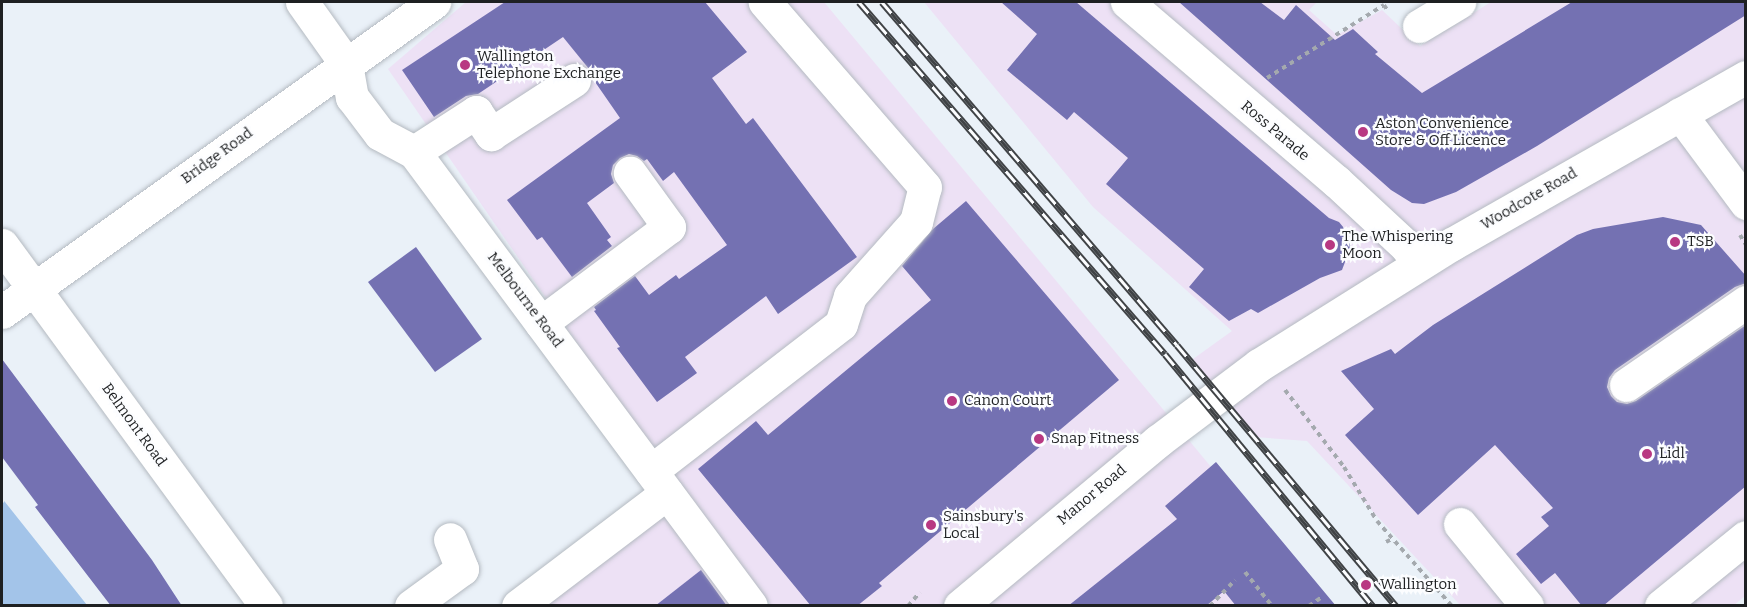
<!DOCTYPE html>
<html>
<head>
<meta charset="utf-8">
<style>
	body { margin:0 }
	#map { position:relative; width:1747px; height:607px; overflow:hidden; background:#eaf1f8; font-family:Bitter,serif }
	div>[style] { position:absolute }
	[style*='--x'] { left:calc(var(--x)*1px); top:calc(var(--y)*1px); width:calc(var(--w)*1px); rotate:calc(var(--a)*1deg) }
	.commercial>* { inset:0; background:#ede1f5 }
	.green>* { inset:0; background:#a3c4e9 }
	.building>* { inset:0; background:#7471b2 }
	.path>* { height:4px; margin-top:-2px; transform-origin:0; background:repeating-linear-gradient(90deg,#a4a9ae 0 4.5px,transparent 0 9px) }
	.roads { filter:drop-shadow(0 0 2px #b4bac1) drop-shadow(0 0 2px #b4bac1) }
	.minor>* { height:33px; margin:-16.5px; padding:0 16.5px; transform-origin:16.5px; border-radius:16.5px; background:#fff }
	.major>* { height:33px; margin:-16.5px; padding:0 16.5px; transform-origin:16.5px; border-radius:16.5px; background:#fff }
	.rail>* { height:7px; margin-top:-3.5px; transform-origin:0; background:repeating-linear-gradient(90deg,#fcfdff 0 14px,#404346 0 28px); box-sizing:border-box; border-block:2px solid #404346 }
	.dots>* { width:16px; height:16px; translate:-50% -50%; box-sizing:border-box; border:3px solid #fcfdff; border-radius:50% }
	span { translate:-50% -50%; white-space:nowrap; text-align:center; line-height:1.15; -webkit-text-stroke:4.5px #fcfdff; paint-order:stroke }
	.poi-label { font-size:15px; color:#1e2022 }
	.left { translate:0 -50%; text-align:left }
	.street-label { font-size:15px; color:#1e2022 }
	.frame { position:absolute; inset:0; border:3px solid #1e2022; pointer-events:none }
</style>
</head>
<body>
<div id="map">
	<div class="commercial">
		<div style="clip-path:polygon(466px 2px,824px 2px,1326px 605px,771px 605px,661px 465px,388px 69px)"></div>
		<div style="clip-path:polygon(924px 2px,1317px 2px,1309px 10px,1337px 35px,1382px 10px,1420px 46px,1491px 2px,1745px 2px,1745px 596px,1733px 606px,1460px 605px,1307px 441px,1255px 437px,1193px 359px,1232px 331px,1093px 207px)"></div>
		<div style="clip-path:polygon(666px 514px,743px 606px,544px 606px)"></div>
	</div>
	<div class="green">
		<div style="clip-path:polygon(5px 501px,5px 502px,87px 605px,2px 605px,2px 504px)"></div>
	</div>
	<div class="building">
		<div style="clip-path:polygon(505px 2px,705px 2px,747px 52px,712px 78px,746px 124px,753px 118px,857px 257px,778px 314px,766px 296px,685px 357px,697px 373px,657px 402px,617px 348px,620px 347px,594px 311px,596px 310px,594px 307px,635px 276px,649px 295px,676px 275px,679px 279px,727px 245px,674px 172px,663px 181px,647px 159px,644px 161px,637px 156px,629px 154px,620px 158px,613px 165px,611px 174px,614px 183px,587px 203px,611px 237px,607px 240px,612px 246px,572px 277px,542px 237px,537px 240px,507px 200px,620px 118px,593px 79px,589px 69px,563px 37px,478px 94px,466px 96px,434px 117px,402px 70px)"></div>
		<div style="clip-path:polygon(1001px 2px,1076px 2px,1329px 218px,1339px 222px,1348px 233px,1351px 246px,1342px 270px,1320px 278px,1258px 313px,1251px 309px,1229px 321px,1189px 287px,1204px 269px,1106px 184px,1128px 158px,1074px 112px,1067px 120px,1007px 70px,1037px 34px)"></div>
		<div style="clip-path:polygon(1179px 2px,1260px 2px,1284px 20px,1296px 5px,1335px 40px,1353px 29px,1378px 52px,1375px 54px,1422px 93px,1572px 2px,1746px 2px,1746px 15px,1537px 146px,1456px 192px,1424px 204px,1412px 203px,1391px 190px)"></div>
		<div style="clip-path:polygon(966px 201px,1119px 380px,879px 583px,882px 586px,857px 606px,811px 606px,698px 469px,756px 421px,768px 435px,931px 300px,902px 266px,933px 229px)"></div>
		<div style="clip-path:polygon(1663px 217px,1701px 225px,1746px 276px,1746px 283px,1735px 287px,1615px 370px,1609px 378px,1607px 387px,1611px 396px,1617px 402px,1627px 404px,1636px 401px,1746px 325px,1746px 486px,1603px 606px,1582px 606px,1555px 573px,1541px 584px,1516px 554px,1549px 526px,1541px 517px,1553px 508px,1495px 445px,1418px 515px,1345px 435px,1374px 409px,1341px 371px,1391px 349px,1395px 354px,1433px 325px,1577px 235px,1593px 229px)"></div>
		<div style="clip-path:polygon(416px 247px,482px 339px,435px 372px,368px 282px)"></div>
		<div style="clip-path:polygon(2px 359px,152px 560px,182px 606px,111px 606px,35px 507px,38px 505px,2px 457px)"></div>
		<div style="clip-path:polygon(1216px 462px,1336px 606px,1236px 606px,1224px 591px,1206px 606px,1068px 606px,1177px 519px,1165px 506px)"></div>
		<div style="clip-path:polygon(701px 570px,727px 606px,655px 606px)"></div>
	</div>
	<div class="path">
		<div style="--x:1267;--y:78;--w:138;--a:-32"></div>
		<div style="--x:1384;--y:5;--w:7;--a:56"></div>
		<div style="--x:1740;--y:235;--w:12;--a:59"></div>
		<div style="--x:1285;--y:390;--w:97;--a:52.5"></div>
		<div style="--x:1344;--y:467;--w:63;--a:58.6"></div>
		<div style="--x:1377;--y:521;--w:113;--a:48.6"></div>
		<div style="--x:1386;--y:542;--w:7;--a:-27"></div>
		<div style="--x:1245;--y:572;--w:43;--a:51.5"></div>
		<div style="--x:908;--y:606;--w:18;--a:-49"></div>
		<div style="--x:1210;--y:606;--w:36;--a:-46"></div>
		<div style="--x:1309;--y:606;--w:16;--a:-35"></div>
	</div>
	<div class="roads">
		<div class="minor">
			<div style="--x:302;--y:2;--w:76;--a:54.6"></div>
			<div style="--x:346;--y:64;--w:34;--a:80"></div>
			<div style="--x:352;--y:97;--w:46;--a:52.9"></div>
			<div style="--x:380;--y:134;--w:38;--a:28"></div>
			<div style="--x:414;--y:152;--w:565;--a:53.41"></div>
			<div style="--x:1127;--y:2;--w:275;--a:40.6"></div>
			<div style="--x:1336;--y:181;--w:96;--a:42.9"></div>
			<div style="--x:1406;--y:246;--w:22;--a:54"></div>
			<div style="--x:1419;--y:26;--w:47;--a:-31"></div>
			<div style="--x:1680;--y:114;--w:111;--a:53.4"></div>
			<div style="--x:414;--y:152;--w:74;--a:-32.8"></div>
			<div style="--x:476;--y:112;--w:27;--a:56"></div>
			<div style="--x:491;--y:134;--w:99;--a:-33"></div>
			<div style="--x:2;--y:245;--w:447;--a:53.8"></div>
			<div style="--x:2;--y:312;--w:532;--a:-35.66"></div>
			<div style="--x:541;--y:323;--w:160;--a:-36.9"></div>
			<div style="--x:669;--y:227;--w:67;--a:-125.8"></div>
			<div style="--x:1626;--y:385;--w:146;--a:-34.7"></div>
			<div style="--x:651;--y:471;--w:240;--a:-37.7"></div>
			<div style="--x:841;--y:324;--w:29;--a:-72"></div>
			<div style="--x:850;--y:296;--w:99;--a:-48.3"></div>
			<div style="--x:916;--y:222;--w:36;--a:-76"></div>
			<div style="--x:925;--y:187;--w:245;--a:-130.9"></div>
			<div style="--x:1460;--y:524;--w:106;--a:50.7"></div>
			<div style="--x:411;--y:606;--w:63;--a:-36"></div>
			<div style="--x:462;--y:569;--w:32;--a:-112"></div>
			<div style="--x:518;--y:606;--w:187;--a:-37.2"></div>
			<div style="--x:1661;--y:606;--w:109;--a:-39.1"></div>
		</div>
		<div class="major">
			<div style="--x:960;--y:606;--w:258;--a:-39.8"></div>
			<div style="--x:1158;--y:441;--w:126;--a:-37"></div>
			<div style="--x:1259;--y:365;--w:228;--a:-32.1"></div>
			<div style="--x:1452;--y:244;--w:338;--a:-29.6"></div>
		</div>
	</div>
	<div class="rail">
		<div style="--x:859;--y:2;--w:466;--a:49"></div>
		<div style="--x:1165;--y:354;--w:327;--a:50.5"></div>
		<div style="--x:882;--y:2;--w:452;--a:49.3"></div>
		<div style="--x:1177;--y:345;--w:341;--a:50"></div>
	</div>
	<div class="dots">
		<div style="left:465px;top:65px;background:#b83882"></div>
		<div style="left:1363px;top:132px;background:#b83882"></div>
		<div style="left:1675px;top:242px;background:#b83882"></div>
		<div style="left:1330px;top:245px;background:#b83882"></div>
		<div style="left:952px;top:401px;background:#b83882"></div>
		<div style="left:1039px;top:439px;background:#b83882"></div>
		<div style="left:1647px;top:454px;background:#b83882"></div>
		<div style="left:931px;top:525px;background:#b83882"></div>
		<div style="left:1366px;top:585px;background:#b83882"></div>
	</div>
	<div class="poi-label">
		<span class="left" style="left:477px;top:65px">Wallington<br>Telephone Exchange</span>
		<span class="left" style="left:1375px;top:132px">Aston Convenience<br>Store &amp; Off Licence</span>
		<span class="left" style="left:1342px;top:245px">The Whispering<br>Moon</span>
		<span class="left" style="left:1687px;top:242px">TSB</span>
		<span class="left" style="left:964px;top:401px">Canon Court</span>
		<span class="left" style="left:1051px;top:439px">Snap Fitness</span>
		<span class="left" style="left:1659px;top:454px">Lidl</span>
		<span class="left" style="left:943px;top:525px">Sainsbury's<br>Local</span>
		<span class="left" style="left:1380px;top:585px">Wallington</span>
	</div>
	<div class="street-label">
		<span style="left:1275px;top:131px;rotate:40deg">Ross Parade</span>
		<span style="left:217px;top:156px;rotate:-36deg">Bridge Road</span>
		<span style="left:1529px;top:199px;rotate:-30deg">Woodcote Road</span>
		<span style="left:525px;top:300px;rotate:53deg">Melbourne Road</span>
		<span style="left:134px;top:425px;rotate:54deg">Belmont Road</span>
		<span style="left:1092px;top:495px;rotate:-40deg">Manor Road</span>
	</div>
	<div class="frame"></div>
</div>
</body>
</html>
